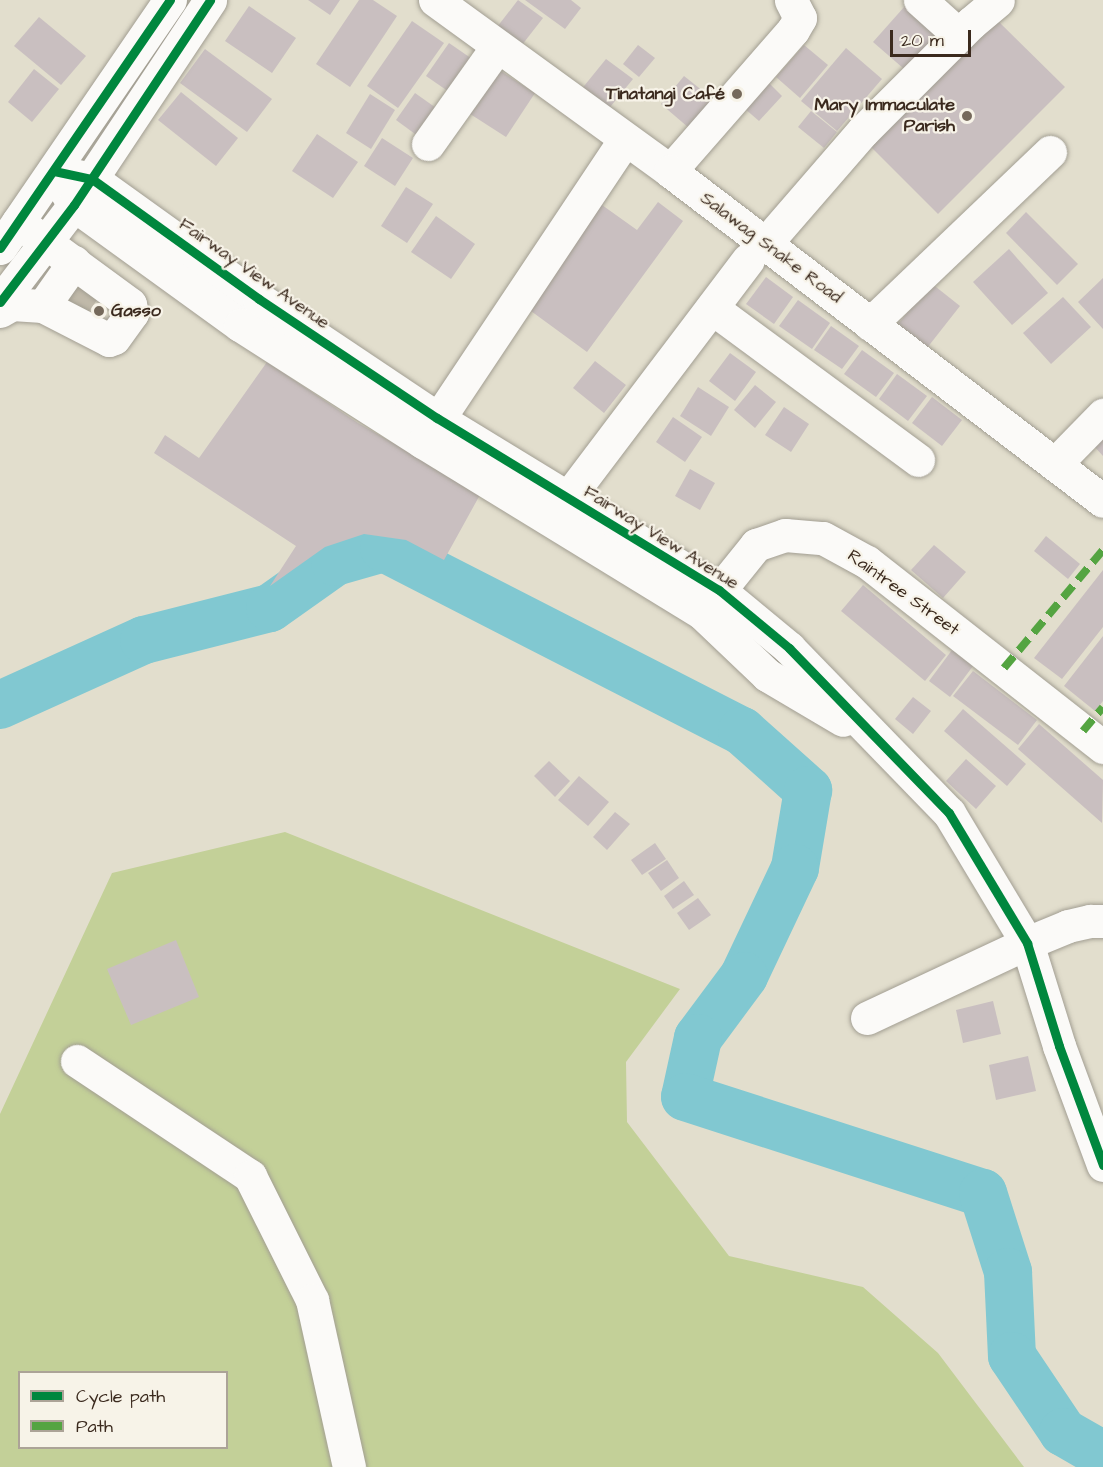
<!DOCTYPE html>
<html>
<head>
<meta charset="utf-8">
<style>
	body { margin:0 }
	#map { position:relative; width:1103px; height:1467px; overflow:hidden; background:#e2decd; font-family:"Architects Daughter",sans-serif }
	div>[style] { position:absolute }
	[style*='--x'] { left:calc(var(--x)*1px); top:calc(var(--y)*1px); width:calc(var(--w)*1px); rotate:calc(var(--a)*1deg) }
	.green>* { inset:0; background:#c3d098 }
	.river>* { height:48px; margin:-24px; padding:0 24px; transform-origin:24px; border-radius:24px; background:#81c8d1 }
	.building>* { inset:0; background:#c9bfc0 }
	.minor-tunnel>* { height:33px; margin-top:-16.5px; transform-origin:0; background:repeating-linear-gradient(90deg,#c1baaa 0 33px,transparent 0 49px) }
	.roads { filter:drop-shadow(0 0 2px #a29e92) drop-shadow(0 0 2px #a29e92) }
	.minor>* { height:33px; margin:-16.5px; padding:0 16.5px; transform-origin:16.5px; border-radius:16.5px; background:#fbfaf8 }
	.major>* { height:33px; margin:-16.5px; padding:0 16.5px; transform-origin:16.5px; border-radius:16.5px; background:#fbfaf8 }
	.quiet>* { height:8px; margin-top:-4px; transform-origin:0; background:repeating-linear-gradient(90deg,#54a441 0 15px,transparent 0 23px) }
	.cycleway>* { height:9px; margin:-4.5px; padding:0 4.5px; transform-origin:4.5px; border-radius:4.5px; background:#00873e }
	.dots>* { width:16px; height:16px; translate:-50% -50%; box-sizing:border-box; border:3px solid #f7f3e8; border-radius:50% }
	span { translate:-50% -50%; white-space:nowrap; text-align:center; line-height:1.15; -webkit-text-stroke:4.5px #f7f3e8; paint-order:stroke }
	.poi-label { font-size:18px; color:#3b2a1e; font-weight:700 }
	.right { translate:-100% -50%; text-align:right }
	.left { translate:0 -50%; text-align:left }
	.street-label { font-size:18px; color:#3b2a1e }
	.legend { position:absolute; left:18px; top:1371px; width:210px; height:78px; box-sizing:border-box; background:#f7f3e8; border:2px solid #aca397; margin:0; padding:8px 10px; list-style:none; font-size:18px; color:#3b2a1e }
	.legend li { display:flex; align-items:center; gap:12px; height:30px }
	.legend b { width:30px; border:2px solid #aca397 }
	.scale { position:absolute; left:890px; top:30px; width:81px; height:27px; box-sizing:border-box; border:3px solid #3b2a1e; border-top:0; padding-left:8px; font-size:18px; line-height:21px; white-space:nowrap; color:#3b2a1e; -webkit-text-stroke:4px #f7f3e8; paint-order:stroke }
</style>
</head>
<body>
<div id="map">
	<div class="green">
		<div style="clip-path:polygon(evenodd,285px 832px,680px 989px,626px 1062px,627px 1122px,729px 1256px,863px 1287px,938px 1353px,1024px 1467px,0 1467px,0 1114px,112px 873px,285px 832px,20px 1372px,226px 1372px,226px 1448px,20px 1448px,20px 1372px)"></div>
	</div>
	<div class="river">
		<div style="--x:0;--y:705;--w:158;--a:-24.3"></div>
		<div style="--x:144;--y:640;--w:130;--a:-14.3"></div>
		<div style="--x:270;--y:608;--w:80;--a:-35.3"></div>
		<div style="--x:335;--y:562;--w:51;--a:-15.9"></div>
		<div style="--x:384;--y:548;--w:402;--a:27.1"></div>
		<div style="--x:742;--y:731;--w:89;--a:41.8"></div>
		<div style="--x:808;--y:790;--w:79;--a:99.5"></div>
		<div style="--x:795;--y:868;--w:119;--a:115.3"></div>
		<div style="--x:744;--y:976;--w:77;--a:126.6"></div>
		<div style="--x:698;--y:1038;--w:60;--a:102.4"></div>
		<div style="--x:685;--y:1097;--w:313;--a:17.9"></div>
		<div style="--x:983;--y:1193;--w:83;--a:72.4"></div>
		<div style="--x:1008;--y:1272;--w:84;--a:87.3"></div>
		<div style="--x:1012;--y:1356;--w:92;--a:56.1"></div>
		<div style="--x:1063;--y:1432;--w:46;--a:29.9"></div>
	</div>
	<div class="building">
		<div style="clip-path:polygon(308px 0,340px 0,330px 15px)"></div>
		<div style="clip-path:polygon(359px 0,373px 0,397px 16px,350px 87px,316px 64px)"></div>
		<div style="clip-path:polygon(518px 0,543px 18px,518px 50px,494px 31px)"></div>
		<div style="clip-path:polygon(525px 0,571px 0,581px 8px,565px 29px)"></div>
		<div style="clip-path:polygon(249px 6px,296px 38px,272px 73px,225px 41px)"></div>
		<div style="clip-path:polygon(905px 6px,942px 39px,911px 75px,873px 42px)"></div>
		<div style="clip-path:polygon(39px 17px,86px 56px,61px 85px,14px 46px)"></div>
		<div style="clip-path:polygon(995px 18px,1065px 87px,938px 214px,868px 144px)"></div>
		<div style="clip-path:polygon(412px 21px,444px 43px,398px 108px,367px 86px)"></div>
		<div style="clip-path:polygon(449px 43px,478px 63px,455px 96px,426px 76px)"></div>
		<div style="clip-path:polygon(638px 45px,655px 58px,639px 77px,623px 64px)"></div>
		<div style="clip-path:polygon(804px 45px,828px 65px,800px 98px,776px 77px)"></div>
		<div style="clip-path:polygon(846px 48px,882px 79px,837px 131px,801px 101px)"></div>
		<div style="clip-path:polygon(205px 49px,272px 99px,247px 132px,180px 83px)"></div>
		<div style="clip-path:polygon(606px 59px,633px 79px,606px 112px,580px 91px)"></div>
		<div style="clip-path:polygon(496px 68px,535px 93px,506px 137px,467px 112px)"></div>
		<div style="clip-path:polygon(34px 69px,59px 89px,32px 122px,8px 102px)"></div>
		<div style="clip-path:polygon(684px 76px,713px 99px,689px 128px,661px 104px)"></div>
		<div style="clip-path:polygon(768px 82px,782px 96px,759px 121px,744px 108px)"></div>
		<div style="clip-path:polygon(181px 92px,238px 138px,216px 166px,158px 120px)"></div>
		<div style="clip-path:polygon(415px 93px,446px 115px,426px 142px,396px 120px)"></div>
		<div style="clip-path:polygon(370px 94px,395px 110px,371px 149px,346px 133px)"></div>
		<div style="clip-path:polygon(811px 111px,837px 132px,824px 148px,798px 127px)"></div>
		<div style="clip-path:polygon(317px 134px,358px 162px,333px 198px,292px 171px)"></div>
		<div style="clip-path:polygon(382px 138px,413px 158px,395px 186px,364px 166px)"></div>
		<div style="clip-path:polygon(406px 187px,433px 204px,407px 243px,381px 226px)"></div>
		<div style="clip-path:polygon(595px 200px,637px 230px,658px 202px,683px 221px,587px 352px,520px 303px)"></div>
		<div style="clip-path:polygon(1026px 212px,1078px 264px,1057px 285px,1006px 233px)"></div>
		<div style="clip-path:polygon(436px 216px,475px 244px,451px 279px,411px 252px)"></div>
		<div style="clip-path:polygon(1009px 249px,1048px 293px,1012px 325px,973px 282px)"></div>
		<div style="clip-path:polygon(74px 277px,99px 294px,85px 315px,59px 298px)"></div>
		<div style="clip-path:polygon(766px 277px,793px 297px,774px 324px,746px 304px)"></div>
		<div style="clip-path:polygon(1103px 278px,1103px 329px,1078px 302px)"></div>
		<div style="clip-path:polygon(931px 283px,960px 306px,927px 348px,898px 324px)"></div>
		<div style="clip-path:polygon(1063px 297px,1091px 327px,1051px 364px,1023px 333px)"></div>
		<div style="clip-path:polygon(798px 300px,830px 323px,812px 349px,779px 326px)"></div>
		<div style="clip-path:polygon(831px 326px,859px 346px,842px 369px,814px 350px)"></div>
		<div style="clip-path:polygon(862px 350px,894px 373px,876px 397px,844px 374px)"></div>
		<div style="clip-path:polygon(730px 353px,756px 372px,735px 401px,709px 381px)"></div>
		<div style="clip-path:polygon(595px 361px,626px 385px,604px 413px,573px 388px)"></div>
		<div style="clip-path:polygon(267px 362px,358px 423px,481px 493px,444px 560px,406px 540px,364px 534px,325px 547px,270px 586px,296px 546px,154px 453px,165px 435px,199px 458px)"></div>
		<div style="clip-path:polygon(897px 374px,927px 396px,908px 421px,879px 399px)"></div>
		<div style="clip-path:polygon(755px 385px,776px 402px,755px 428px,734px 410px)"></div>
		<div style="clip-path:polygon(698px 387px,729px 407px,711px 436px,680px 416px)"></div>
		<div style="clip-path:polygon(932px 397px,962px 420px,942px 446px,912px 423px)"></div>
		<div style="clip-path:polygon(784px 407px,809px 424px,791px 452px,765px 435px)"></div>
		<div style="clip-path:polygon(673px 417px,702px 437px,685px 462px,656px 442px)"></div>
		<div style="clip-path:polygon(1103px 435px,1103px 456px,1093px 445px)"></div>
		<div style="clip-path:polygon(690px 469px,715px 483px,700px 510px,675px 496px)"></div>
		<div style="clip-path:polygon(1046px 536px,1080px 564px,1068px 579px,1034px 551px)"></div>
		<div style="clip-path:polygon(934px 545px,966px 572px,943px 598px,911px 570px)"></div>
		<div style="clip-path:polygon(1103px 570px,1103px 627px,1062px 679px,1034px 658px)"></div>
		<div style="clip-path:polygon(863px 585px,946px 655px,925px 681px,841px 611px)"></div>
		<div style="clip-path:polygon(1103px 636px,1103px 701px,1095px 711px,1064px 686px)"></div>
		<div style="clip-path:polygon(952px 650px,973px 666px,950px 697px,929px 681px)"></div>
		<div style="clip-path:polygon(973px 671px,1037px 720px,1018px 745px,953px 696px)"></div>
		<div style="clip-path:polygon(913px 697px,931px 711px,913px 734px,895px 719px)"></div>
		<div style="clip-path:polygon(963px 709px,1026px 764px,1007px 786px,944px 731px)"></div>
		<div style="clip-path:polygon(1039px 724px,1103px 780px,1102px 823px,1018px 749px)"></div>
		<div style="clip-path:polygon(966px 759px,996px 786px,976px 809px,946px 781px)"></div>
		<div style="clip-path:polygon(549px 761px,570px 781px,555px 797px,534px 776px)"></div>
		<div style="clip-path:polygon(579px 776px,609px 802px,588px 826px,558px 800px)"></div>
		<div style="clip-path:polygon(615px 812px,630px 824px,607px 850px,593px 837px)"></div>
		<div style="clip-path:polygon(655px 843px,666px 859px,642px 875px,631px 860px)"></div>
		<div style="clip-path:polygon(667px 860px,679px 878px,661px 891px,648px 873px)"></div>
		<div style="clip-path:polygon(684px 881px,694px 895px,673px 909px,664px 896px)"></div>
		<div style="clip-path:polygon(698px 898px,711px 915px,689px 930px,677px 913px)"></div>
		<div style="clip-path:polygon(176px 940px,199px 997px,131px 1025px,107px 969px)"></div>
		<div style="clip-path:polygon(993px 1001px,1001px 1034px,963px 1043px,956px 1010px)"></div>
		<div style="clip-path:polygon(1028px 1056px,1036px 1091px,996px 1100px,989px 1065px)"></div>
	</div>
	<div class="minor-tunnel">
		<div style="--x:72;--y:307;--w:27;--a:-56"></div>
	</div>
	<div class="roads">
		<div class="minor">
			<div style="--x:920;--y:0;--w:52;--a:41.9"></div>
			<div style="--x:428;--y:144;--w:119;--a:-54.6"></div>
			<div style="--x:54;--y:171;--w:39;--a:12"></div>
			<div style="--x:92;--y:179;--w:206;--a:35.7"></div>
			<div style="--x:259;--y:299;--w:214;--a:33.8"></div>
			<div style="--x:437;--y:418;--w:330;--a:31.4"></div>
			<div style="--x:719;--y:590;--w:91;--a:39.6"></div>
			<div style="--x:789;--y:648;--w:230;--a:45.9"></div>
			<div style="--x:949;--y:813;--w:152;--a:59"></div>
			<div style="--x:1027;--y:943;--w:108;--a:72.7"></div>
			<div style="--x:1059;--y:1046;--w:127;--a:69.7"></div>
			<div style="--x:670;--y:171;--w:187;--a:-48.9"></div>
			<div style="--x:793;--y:30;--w:14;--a:-60"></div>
			<div style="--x:800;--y:18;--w:20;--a:-117"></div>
			<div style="--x:59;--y:180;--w:29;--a:59"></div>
			<div style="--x:74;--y:205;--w:205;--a:35.9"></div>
			<div style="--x:240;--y:325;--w:217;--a:32.6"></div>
			<div style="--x:423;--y:442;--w:327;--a:31.5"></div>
			<div style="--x:702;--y:613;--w:90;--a:43.6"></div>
			<div style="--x:767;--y:675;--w:88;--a:30.6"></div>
			<div style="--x:765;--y:244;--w:150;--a:-49.1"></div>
			<div style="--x:863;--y:131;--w:153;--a:-45"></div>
			<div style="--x:971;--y:23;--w:35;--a:-40"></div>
			<div style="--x:43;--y:306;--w:54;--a:-54.8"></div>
			<div style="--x:712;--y:308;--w:256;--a:36.4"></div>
			<div style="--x:0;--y:311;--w:14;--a:-30"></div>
			<div style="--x:12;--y:304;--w:31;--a:4"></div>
			<div style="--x:43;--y:306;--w:74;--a:27.3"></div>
			<div style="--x:109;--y:340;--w:5;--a:-22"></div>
			<div style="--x:114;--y:338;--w:31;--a:-54"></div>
			<div style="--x:132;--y:313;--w:9;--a:-103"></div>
			<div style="--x:130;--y:304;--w:139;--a:-143.8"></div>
			<div style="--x:870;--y:324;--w:249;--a:-43.7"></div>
			<div style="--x:427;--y:436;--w:357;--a:-56.3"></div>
			<div style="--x:1055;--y:464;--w:69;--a:-45.6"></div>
			<div style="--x:567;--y:499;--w:300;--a:-52.9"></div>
			<div style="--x:706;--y:607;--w:80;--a:-51.1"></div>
			<div style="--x:756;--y:545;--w:31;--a:-19"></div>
			<div style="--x:785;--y:535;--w:38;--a:5"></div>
			<div style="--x:823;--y:538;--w:50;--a:28.6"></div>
			<div style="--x:867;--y:562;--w:300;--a:38.1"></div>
			<div style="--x:867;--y:1018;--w:177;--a:-25.1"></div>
			<div style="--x:1027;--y:943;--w:44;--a:-22.5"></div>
			<div style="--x:1068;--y:926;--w:23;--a:-13"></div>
			<div style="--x:1090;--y:921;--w:13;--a:0"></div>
			<div style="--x:77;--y:1061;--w:208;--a:33.6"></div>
			<div style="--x:250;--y:1176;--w:139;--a:63.4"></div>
			<div style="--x:312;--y:1300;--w:171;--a:77.5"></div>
		</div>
		<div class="major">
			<div style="--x:435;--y:0;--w:291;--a:36"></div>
			<div style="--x:670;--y:171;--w:544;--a:37.31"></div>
			<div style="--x:0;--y:248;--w:301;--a:-55.6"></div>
			<div style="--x:0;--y:302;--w:122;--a:-52.7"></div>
			<div style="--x:74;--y:205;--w:246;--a:-56.4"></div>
		</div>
	</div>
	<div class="quiet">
		<div style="--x:1004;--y:668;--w:154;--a:-50"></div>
		<div style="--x:1083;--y:731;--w:31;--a:-50"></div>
	</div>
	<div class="cycleway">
		<div style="--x:54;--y:171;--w:39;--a:12"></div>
		<div style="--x:92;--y:179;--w:206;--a:35.7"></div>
		<div style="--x:259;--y:299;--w:214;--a:33.8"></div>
		<div style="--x:437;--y:418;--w:330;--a:31.4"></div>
		<div style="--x:719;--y:590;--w:91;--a:39.6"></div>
		<div style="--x:789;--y:648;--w:230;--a:45.9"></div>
		<div style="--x:949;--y:813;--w:152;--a:59"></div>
		<div style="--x:1027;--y:943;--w:108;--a:72.7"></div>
		<div style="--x:1059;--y:1046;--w:127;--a:69.7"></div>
		<div style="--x:0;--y:248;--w:301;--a:-55.6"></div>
		<div style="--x:0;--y:302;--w:122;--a:-52.7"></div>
		<div style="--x:74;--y:205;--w:246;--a:-56.4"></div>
	</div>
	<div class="dots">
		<div style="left:737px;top:94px;background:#75695b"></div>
		<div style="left:967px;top:116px;background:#75695b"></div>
		<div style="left:99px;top:311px;background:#75695b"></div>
	</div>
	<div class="poi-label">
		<span class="right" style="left:725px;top:94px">Tinatangi Café</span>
		<span class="right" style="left:955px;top:116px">Mary Immaculate<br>Parish</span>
		<span class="left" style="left:111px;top:311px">Gasso</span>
	</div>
	<div class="street-label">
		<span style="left:771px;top:248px;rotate:37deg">Salawag Snake Road</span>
		<span style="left:254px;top:274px;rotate:35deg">Fairway View Avenue</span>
		<span style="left:661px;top:538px;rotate:32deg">Fairway View Avenue</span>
		<span style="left:903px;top:593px;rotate:36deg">Raintree Street</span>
	</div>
	<ul class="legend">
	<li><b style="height:8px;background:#00873e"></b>Cycle path</li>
	<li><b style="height:8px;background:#54a441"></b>Path</li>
	</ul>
	<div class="scale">20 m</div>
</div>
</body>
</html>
